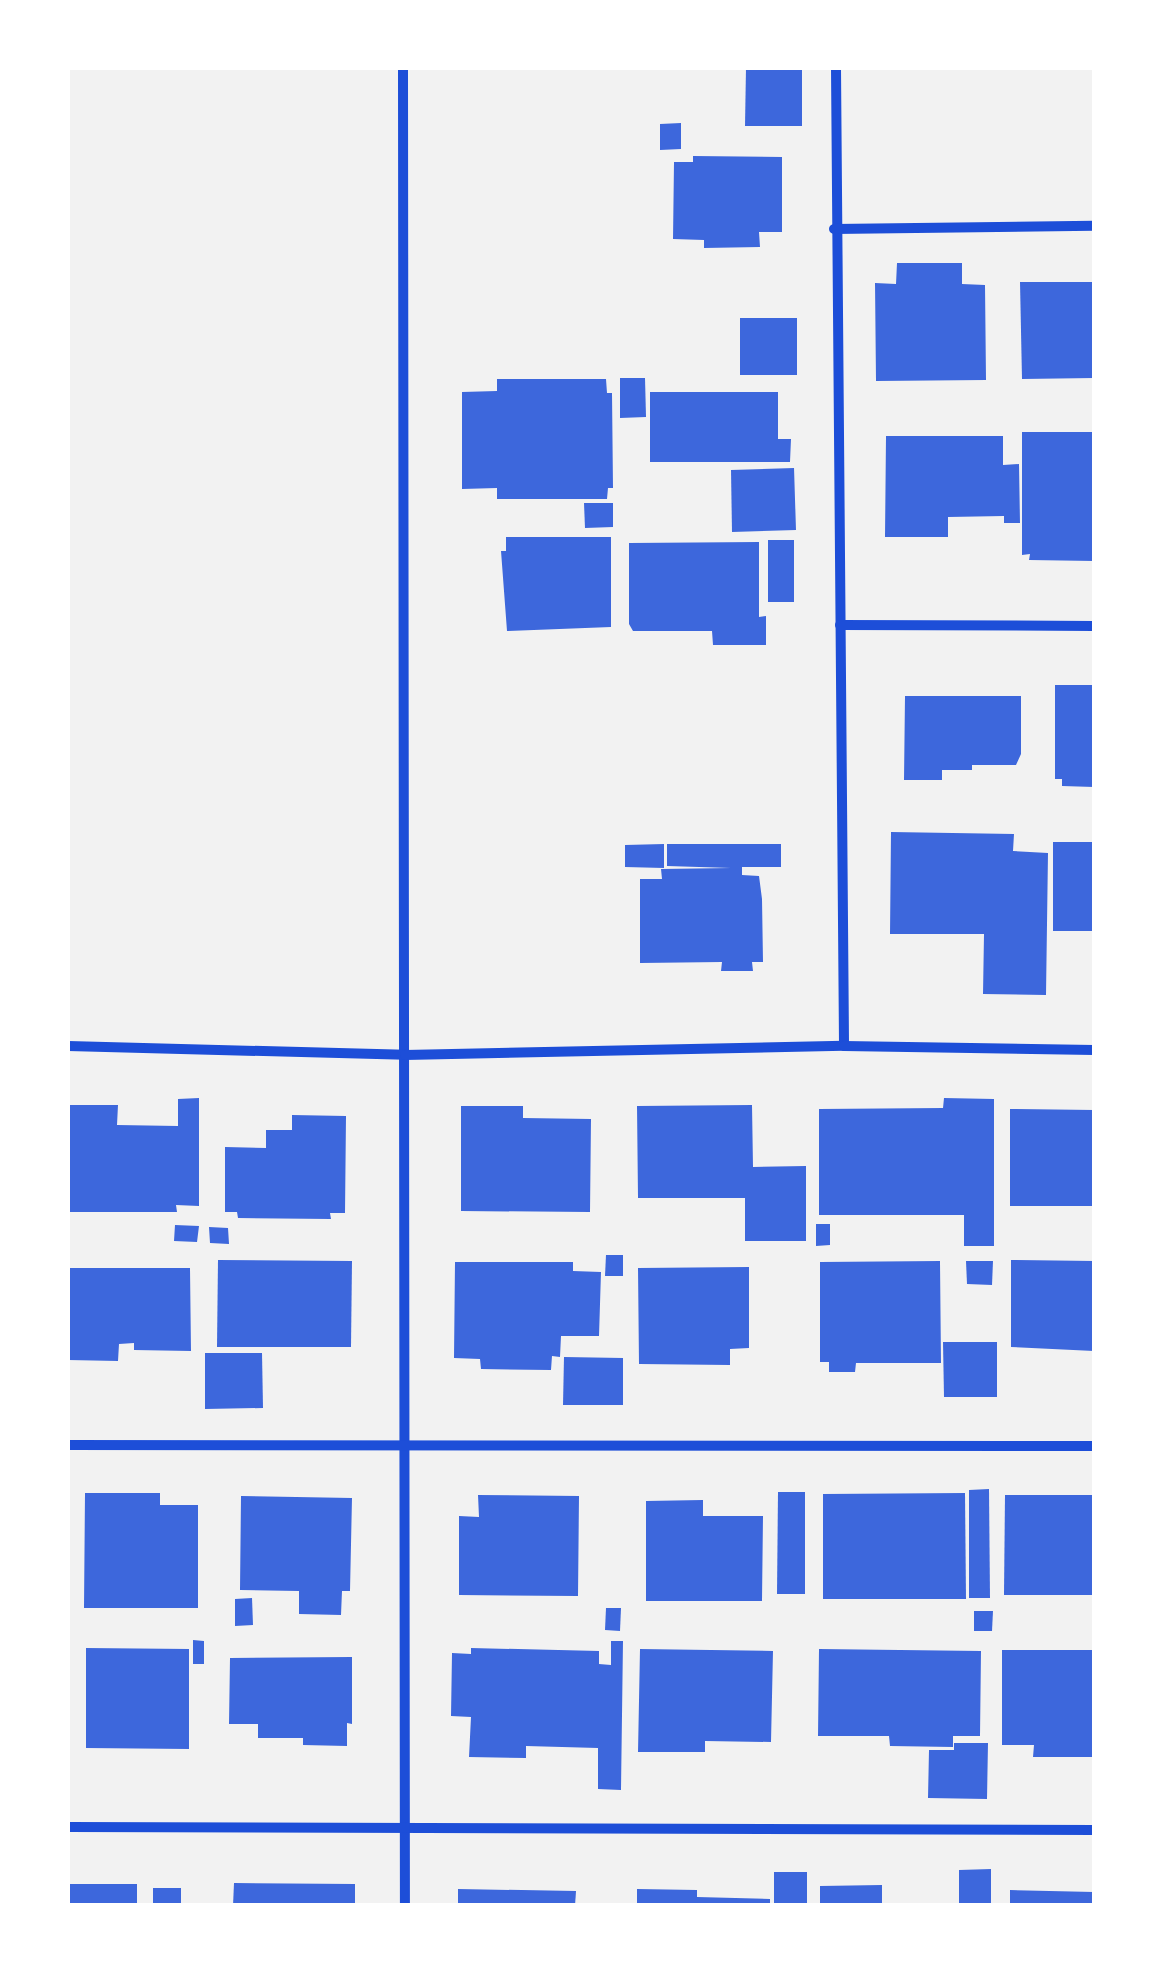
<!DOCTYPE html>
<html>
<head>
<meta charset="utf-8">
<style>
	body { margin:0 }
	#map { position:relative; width:1162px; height:1973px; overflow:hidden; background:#f2f2f2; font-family:Overpass,sans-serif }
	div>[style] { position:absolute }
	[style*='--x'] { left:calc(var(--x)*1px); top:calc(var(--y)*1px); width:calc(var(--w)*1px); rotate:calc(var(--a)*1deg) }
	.building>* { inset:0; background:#3d67dc }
	.minor>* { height:10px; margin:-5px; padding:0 5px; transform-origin:5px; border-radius:5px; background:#1d4ed8 }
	span { translate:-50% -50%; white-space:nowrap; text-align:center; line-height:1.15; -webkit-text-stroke:10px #fff; paint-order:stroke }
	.frame { position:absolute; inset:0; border:70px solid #fff; pointer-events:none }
</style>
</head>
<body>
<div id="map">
	<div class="building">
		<div style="clip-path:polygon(746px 68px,802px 68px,802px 126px,745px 126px)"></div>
		<div style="clip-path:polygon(681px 123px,681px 149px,660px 150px,660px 124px)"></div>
		<div style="clip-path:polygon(693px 156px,782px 157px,782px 232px,759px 232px,760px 247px,704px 248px,704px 240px,673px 239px,674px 162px,693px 162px)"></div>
		<div style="clip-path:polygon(897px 263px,962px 263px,962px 284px,985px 285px,986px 380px,876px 381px,875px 283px,896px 284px)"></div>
		<div style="clip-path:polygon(1020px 282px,1094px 282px,1094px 378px,1022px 379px)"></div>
		<div style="clip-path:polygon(740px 318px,797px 318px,797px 375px,740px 375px)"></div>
		<div style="clip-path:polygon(620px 378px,645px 378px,646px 417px,620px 418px)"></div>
		<div style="clip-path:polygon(497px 379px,606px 379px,607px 393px,612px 393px,613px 488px,608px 488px,607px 499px,497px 499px,497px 488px,462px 489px,462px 392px,497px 391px)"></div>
		<div style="clip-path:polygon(650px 392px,778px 392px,778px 439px,791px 439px,790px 462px,650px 462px)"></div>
		<div style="clip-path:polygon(1022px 432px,1094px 432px,1094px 561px,1029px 560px,1030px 554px,1022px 555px)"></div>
		<div style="clip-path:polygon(886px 436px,1003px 436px,1003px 465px,1019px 464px,1020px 523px,1004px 523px,1004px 516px,948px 517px,948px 537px,885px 537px)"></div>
		<div style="clip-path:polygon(794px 468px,796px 530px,732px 532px,731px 470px)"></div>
		<div style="clip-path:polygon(584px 503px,613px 503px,613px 527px,585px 528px)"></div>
		<div style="clip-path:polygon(506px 537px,611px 537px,611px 627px,507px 631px,501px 551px,506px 551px)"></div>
		<div style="clip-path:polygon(768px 540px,794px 540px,794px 602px,768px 602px)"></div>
		<div style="clip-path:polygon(759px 542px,759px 617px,766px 616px,766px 645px,713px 645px,712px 631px,633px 631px,629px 624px,629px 543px)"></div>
		<div style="clip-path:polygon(1055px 685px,1094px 685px,1094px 787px,1062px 786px,1062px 779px,1055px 779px)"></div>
		<div style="clip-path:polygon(905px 696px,1021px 696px,1021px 754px,1016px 765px,972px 765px,972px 770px,942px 770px,942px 780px,904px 780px)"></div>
		<div style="clip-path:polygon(891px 832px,1014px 834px,1013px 851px,1048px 853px,1046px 995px,983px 994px,984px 934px,890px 934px)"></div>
		<div style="clip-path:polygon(1053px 842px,1094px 842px,1094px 931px,1053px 931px)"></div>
		<div style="clip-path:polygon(664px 844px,664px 868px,625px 867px,625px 845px)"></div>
		<div style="clip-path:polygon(667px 844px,781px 844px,781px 867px,742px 867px,742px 875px,759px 876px,762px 899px,763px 962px,752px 962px,753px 971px,721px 971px,722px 962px,640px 963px,640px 879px,662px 879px,661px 869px,731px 868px,667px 866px)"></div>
		<div style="clip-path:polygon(199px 1098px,199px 1206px,176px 1205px,177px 1212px,68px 1212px,68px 1105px,118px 1105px,117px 1125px,178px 1126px,178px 1099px)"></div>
		<div style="clip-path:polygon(944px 1098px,994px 1099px,994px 1246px,964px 1246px,964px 1215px,819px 1215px,819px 1109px,943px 1108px)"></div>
		<div style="clip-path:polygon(752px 1105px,753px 1167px,806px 1166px,806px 1241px,745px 1241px,745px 1198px,638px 1198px,637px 1106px)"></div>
		<div style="clip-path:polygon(461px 1106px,523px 1106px,523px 1118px,591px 1119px,590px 1212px,461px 1211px)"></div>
		<div style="clip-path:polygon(1010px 1109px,1094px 1110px,1094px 1206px,1010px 1206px)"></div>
		<div style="clip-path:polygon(292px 1115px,346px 1116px,345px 1213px,330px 1213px,331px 1219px,238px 1218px,237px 1212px,225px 1212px,225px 1147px,266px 1148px,266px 1130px,292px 1130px)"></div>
		<div style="clip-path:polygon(816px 1224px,830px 1224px,830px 1245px,816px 1246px)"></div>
		<div style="clip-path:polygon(175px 1225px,199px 1226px,197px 1242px,174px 1241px)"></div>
		<div style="clip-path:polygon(209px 1227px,228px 1228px,229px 1244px,210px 1243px)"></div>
		<div style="clip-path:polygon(606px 1255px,623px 1255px,623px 1276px,605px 1276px)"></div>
		<div style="clip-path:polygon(218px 1260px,352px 1261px,351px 1347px,217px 1347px)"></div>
		<div style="clip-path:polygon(1011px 1260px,1094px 1261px,1094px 1351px,1011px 1347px)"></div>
		<div style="clip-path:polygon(940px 1261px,941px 1363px,856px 1363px,855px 1372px,829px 1372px,829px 1362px,820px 1362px,820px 1262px)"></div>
		<div style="clip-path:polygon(966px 1261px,993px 1261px,992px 1285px,967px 1284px)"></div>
		<div style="clip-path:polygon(455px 1262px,573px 1262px,573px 1271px,601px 1272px,599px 1336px,561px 1336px,560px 1357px,552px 1356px,551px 1370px,481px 1369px,480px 1359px,454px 1358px)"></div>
		<div style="clip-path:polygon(749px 1267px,749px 1348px,730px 1349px,730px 1365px,639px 1364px,638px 1268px)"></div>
		<div style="clip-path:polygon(68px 1268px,190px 1268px,191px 1351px,134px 1350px,134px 1343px,119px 1344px,118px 1361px,68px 1360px)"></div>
		<div style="clip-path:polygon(943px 1342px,997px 1342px,997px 1397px,944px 1397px)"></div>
		<div style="clip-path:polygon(205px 1353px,262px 1353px,263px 1408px,205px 1409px)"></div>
		<div style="clip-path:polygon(564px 1357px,623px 1358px,623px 1405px,563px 1405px)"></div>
		<div style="clip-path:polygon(989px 1489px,990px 1598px,969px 1598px,969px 1490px)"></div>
		<div style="clip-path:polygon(778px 1492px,805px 1492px,805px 1594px,777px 1594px)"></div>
		<div style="clip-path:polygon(85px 1493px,160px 1493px,160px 1505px,198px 1505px,198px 1608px,84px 1608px)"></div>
		<div style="clip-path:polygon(965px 1493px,966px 1599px,823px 1599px,823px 1494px)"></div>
		<div style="clip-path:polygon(478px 1495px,579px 1496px,578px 1596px,459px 1595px,459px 1516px,479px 1517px)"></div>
		<div style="clip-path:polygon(1005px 1495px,1094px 1495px,1094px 1595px,1004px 1595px)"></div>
		<div style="clip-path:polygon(241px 1496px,352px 1498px,350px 1591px,342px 1591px,341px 1615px,299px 1614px,299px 1591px,240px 1590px)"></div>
		<div style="clip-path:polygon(703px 1500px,703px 1516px,763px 1516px,762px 1601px,646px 1601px,646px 1501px)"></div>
		<div style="clip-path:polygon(252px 1598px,253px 1625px,235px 1626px,235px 1599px)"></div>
		<div style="clip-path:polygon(606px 1608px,621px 1608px,620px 1631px,605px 1630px)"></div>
		<div style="clip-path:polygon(974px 1611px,993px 1611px,992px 1631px,974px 1631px)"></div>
		<div style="clip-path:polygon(193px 1640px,204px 1641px,204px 1664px,193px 1664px)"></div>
		<div style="clip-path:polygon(611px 1641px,623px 1641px,621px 1790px,598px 1789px,598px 1748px,526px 1746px,526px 1758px,469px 1757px,471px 1717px,451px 1716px,452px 1653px,471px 1654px,471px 1648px,599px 1651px,599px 1664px,611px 1665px)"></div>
		<div style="clip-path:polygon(86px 1648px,189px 1649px,189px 1749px,86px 1748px)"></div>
		<div style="clip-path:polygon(640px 1649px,773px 1651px,771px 1742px,705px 1741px,705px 1752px,638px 1752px)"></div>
		<div style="clip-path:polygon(819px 1649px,981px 1651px,980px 1736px,953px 1736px,953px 1747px,890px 1746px,889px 1736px,818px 1736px)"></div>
		<div style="clip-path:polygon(1002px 1650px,1094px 1650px,1093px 1757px,1033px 1757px,1034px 1745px,1002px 1745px)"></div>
		<div style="clip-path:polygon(352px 1657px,352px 1724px,347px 1723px,347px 1746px,303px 1745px,303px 1738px,258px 1738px,258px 1724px,229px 1724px,230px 1658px)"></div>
		<div style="clip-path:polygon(954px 1743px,988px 1743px,987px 1799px,928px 1798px,929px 1750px,954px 1750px)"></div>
		<div style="clip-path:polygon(991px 1869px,991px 1906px,959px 1906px,959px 1870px)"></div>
		<div style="clip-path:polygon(774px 1872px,807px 1872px,807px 1906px,774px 1906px)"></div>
		<div style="clip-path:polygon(234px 1883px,355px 1884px,355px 1906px,233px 1906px)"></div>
		<div style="clip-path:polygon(68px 1884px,137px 1884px,137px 1906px,68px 1906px)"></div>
		<div style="clip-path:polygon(882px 1885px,882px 1906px,820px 1906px,820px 1886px)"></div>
		<div style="clip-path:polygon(153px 1888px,181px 1888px,181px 1906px,153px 1906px)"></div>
		<div style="clip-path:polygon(458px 1889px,576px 1891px,575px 1906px,458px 1906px)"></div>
		<div style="clip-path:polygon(637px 1889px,697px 1890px,697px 1897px,770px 1899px,770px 1906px,637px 1906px)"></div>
		<div style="clip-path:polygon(1010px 1890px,1094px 1892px,1094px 1906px,1010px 1906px)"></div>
	</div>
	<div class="minor">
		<div style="--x:403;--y:68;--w:1838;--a:89.94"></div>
		<div style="--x:836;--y:68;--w:978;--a:89.53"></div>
		<div style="--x:834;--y:229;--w:260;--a:-0.7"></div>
		<div style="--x:840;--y:625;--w:254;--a:0.2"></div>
		<div style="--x:68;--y:1046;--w:337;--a:1.5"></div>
		<div style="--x:405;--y:1055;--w:439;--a:-1.2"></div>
		<div style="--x:844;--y:1046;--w:250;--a:0.9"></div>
		<div style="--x:68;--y:1445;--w:1026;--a:0.06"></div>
		<div style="--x:68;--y:1827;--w:1026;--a:0.17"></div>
	</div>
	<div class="frame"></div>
</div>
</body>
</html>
